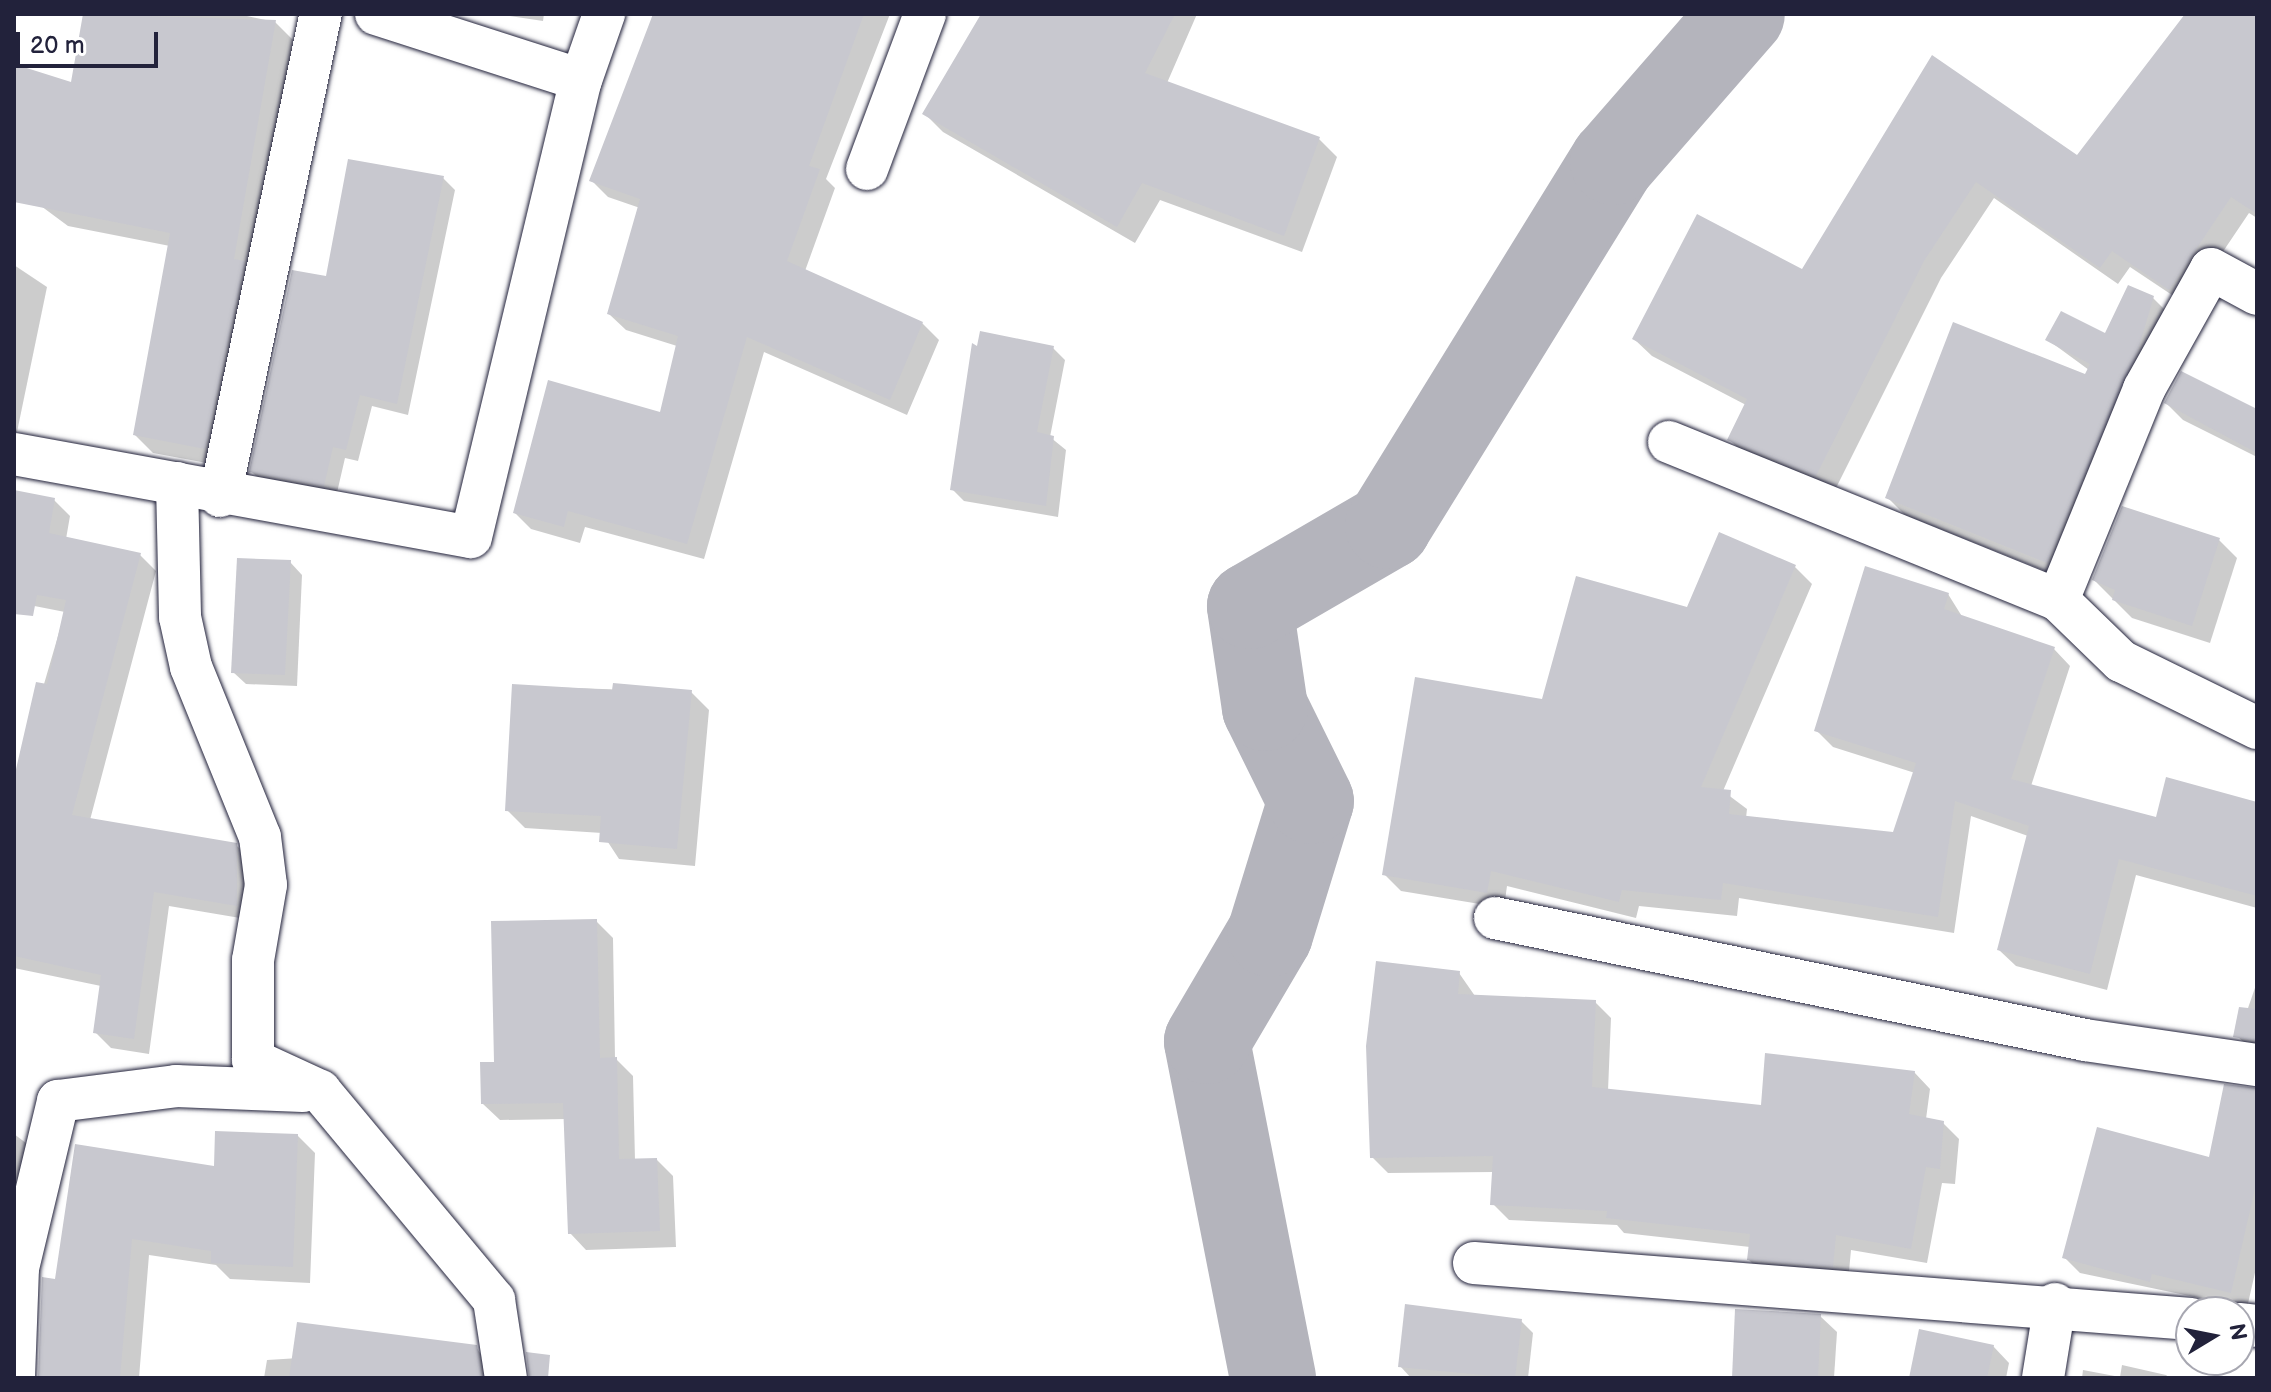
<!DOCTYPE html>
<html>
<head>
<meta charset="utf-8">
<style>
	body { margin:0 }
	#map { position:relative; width:2271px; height:1392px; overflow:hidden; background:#fff; font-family:"Balsamiq Sans",sans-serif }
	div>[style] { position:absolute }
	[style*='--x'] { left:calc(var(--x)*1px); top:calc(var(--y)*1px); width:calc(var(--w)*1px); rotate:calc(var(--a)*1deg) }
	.shadow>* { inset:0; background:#0003 }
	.river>* { height:86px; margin:-43px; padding:0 43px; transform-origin:43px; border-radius:43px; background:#b4b4bc }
	.building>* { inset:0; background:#c8c8cf }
	.roads { filter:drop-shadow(0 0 2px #22223b) drop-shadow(0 0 2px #22223b) }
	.minor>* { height:42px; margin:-21px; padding:0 21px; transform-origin:21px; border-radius:21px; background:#fff }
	span { translate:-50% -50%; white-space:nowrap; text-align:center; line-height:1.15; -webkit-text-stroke:6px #fff; paint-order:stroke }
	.frame { position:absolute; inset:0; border:16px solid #22223b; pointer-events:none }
	.north { position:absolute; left:2175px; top:1296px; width:80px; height:80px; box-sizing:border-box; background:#fff; border:2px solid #a7a7b1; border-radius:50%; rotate:80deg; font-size:22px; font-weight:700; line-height:32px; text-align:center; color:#22223b }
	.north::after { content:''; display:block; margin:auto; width:28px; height:36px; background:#22223b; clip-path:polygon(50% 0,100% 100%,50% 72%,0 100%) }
	.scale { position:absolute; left:16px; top:32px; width:142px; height:36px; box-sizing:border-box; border:4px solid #22223b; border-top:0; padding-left:10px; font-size:24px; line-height:28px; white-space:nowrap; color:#22223b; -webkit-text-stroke:6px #fff; paint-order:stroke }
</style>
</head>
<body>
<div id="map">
	<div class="shadow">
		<div style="clip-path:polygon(85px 14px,238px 14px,275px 22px,293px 40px,223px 466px,153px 453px,135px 435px,170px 246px,68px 226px,14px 186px,14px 68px,72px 85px)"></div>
		<div style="clip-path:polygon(496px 14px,544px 14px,543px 21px)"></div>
		<div style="clip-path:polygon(654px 14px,890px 14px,826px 179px,835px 188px,805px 271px,922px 323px,939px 340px,907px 415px,764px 352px,704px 559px,585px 527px,580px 543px,531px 529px,515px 513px,662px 414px,677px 346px,626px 330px,609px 314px,640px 208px,608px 197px,591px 180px)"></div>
		<div style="clip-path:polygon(983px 14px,1197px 14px,1167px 83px,1319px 139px,1337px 157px,1302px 252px,1160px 200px,1135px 243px,943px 132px,925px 114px)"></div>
		<div style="clip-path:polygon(2187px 14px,2257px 14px,2257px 218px,2249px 213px,2187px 305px,2130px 267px,2118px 284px,1994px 198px,1941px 278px,1834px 492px,1746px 456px,1729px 439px,1746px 405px,1652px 356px,1634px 339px,1803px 271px,1932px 57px,2077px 158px)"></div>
		<div style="clip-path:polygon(443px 178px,455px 190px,408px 415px,372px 406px,358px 461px,345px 458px,336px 497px,264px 484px,252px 472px,328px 278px)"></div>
		<div style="clip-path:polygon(14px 265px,47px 287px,17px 432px,14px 432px)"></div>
		<div style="clip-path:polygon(2153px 298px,2170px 315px,2065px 579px,1905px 515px,1888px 498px,2086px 377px,2089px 370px,2048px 340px,2106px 335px)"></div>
		<div style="clip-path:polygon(1053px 348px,1065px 360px,1050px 437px,1066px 450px,1058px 517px,964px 501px,952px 489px)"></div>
		<div style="clip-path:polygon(2166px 403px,2257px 411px,2257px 457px,2183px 420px)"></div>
		<div style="clip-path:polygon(14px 493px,54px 500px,70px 516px,66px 539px,140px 555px,156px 571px,90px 820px,235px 844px,251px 860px,252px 920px,169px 906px,149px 1054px,111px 1048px,95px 1032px,101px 986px,14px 968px,14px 787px,65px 612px,14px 602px)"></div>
		<div style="clip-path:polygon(1721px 535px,1795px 567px,1812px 584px,1723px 791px,1747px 809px,1746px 818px,1895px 834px,1915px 773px,1833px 747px,1816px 730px,1948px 594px,1963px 618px,2054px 649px,2070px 666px,2031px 786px,2157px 819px,2257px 804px,2257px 908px,2136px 875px,2107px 990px,2016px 966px,1999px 950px,2028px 836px,1971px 816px,1954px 933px,1739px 898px,1737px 916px,1639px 906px,1636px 918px,1507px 886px,1504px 908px,1401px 891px,1384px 874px,1544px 701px,1689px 609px)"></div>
		<div style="clip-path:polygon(2219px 540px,2237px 558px,2210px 643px,2132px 618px,2094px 580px)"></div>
		<div style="clip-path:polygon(290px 562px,302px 575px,297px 686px,246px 684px,233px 672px)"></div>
		<div style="clip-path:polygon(514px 686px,691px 692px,709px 710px,695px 866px,619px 859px,602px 833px,525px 828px,507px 810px)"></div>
		<div style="clip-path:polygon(596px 921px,613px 938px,615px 1058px,633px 1076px,635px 1160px,657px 1160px,673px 1176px,676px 1247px,586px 1250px,570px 1233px,566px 1119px,500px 1120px,483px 1104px,496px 1064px)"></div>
		<div style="clip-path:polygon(1459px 973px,1475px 996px,1595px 1002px,1611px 1018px,1608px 1091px,1762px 1108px,1767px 1055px,1914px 1072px,1930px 1089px,1926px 1119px,1943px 1123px,1959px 1139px,1955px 1184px,1942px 1183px,1927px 1263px,1851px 1250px,1848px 1282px,1765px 1276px,1749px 1260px,1750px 1247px,1624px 1233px,1617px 1225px,1509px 1220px,1493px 1204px,1494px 1172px,1388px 1173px,1372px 1157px)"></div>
		<div style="clip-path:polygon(2257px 982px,2257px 1054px,2238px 1037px)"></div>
		<div style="clip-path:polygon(2257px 1090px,2257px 1264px,2247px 1308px,2080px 1273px,2064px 1257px,2211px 1159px)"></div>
		<div style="clip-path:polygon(14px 1134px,34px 1149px,14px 1200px)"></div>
		<div style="clip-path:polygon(297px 1135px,315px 1153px,310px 1283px,230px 1279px,216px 1265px,149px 1255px,139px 1378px,40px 1378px,56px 1281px,216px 1168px)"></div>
		<div style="clip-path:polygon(1820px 1316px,1837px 1332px,1834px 1378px,1734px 1378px)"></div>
		<div style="clip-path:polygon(1521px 1321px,1533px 1333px,1528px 1378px,1411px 1378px,1400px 1366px)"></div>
		<div style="clip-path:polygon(1993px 1346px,2009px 1363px,2006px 1378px,1911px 1378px)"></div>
		<div style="clip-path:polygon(476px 1347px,497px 1378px,264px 1378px,267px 1360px)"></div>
		<div style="clip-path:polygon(2122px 1365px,2166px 1375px,2170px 1378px,2082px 1378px,2083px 1370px,2120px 1377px)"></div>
	</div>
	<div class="river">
		<div style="--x:1273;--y:1378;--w:343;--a:-101.1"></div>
		<div style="--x:1207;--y:1041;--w:124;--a:-59.5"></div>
		<div style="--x:1270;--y:934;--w:139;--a:-72.9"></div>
		<div style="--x:1311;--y:801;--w:104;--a:-116.3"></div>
		<div style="--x:1265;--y:708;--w:103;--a:-98.4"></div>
		<div style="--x:1250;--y:606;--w:160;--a:-30.1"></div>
		<div style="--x:1388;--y:526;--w:428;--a:-58.3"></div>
		<div style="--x:1613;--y:162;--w:196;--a:-48.9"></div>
	</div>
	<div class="building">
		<div style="clip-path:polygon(83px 14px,276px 20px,234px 259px,245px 261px,205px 449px,133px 435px,170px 233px,14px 202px,14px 64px,71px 82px)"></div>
		<div style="clip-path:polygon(653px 14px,864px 14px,809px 166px,820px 169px,787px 261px,923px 322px,890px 400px,747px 337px,687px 544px,568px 511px,564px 527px,513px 513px,548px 380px,660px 412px,678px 336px,607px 314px,640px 199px,589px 181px)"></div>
		<div style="clip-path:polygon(981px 14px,1175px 14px,1145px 73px,1320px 137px,1284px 236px,1142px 183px,1117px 227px,922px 114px)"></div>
		<div style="clip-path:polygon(2185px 14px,2257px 14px,2257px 214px,2231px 197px,2169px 290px,2112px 251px,2100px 268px,1976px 182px,1924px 261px,1816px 476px,1727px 440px,1747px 399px,1632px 339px,1697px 214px,1802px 269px,1932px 55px,2077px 155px)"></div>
		<div style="clip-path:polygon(348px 159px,444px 176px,397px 404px,360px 395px,346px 450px,333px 447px,324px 486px,249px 472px,292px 270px,326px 276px)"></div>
		<div style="clip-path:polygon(2128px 285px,2154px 296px,2138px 350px,2047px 563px,1885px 498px,1953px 322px,2085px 374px,2090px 364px,2045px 340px,2061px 311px,2105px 333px)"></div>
		<div style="clip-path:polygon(980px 331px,1054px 346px,1037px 432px,1054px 436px,1046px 506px,950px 490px,972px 343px,977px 346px)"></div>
		<div style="clip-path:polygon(2181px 371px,2257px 409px,2257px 453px,2164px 403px)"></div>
		<div style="clip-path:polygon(14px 490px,55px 498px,49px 533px,141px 553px,72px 815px,237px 843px,237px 906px,154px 892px,134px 1039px,93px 1033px,101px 975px,14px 956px,14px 778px,36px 682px,47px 684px,66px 600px,37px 595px,33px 616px,14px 614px)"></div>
		<div style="clip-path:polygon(2122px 506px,2220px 538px,2192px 626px,2112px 600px,2115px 590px,2092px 580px)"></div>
		<div style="clip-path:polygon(1719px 532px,1796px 565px,1701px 787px,1731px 790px,1729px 814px,1893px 832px,1916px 763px,1814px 731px,1865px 566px,1949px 593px,1944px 609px,2055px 647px,2011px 779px,2156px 817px,2166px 777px,2257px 802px,2257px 896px,2119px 859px,2090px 974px,1997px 950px,2029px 826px,1955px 801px,1938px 917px,1723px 883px,1721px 900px,1622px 890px,1619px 902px,1491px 871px,1487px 893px,1382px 875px,1415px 677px,1542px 699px,1576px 576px,1687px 607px)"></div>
		<div style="clip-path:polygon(237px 558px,291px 560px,285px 675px,231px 673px)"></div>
		<div style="clip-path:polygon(613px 683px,692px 690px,677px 849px,599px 842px,601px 816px,505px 811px,512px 684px,612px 690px)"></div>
		<div style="clip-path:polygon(597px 919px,600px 1058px,617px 1057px,619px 1159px,657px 1158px,660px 1231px,568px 1234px,563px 1103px,481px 1104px,480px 1062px,494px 1062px,491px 921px)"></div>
		<div style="clip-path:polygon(1376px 961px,1460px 971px,1458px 994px,1596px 1000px,1592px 1087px,1761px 1105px,1765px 1053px,1915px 1071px,1909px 1114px,1944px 1121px,1940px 1169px,1926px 1167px,1911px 1249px,1836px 1235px,1833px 1267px,1747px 1260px,1750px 1234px,1606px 1218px,1607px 1211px,1490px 1205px,1493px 1156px,1370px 1158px,1366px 1046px)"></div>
		<div style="clip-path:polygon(2239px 1007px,2257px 1009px,2257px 1041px,2233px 1037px)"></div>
		<div style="clip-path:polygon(2224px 1084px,2257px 1088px,2257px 1180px,2231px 1293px,2152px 1274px,2150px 1282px,2062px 1258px,2097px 1127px,2209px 1157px)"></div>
		<div style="clip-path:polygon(215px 1131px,298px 1134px,293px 1267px,211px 1263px,211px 1251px,132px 1239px,120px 1378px,38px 1378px,42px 1277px,55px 1279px,75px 1144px,214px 1166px)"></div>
		<div style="clip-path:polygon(1405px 1304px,1522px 1319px,1515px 1378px,1398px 1367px)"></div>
		<div style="clip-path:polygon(1735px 1309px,1821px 1314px,1818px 1378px,1732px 1378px)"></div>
		<div style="clip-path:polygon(297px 1322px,477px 1345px,482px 1378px,289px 1378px)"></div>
		<div style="clip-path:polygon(1919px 1329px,1994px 1345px,1987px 1378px,1909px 1378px)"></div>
		<div style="clip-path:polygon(526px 1352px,550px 1355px,548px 1378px,529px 1378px)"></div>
	</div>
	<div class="roads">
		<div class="minor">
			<div style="--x:376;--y:14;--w:215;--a:17.8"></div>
			<div style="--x:867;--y:169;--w:165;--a:-69.5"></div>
			<div style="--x:1669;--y:442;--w:420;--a:22.1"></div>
			<div style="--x:2058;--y:600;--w:88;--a:44.1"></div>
			<div style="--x:2121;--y:661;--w:152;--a:26.2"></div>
			<div style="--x:14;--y:454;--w:464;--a:10.3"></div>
			<div style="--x:471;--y:537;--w:470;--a:-76.5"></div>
			<div style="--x:581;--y:80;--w:70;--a:-70.8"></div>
			<div style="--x:177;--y:483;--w:134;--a:88.7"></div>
			<div style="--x:180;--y:617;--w:51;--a:77.6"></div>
			<div style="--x:191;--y:667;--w:183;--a:67.9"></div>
			<div style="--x:260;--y:837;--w:48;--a:82.9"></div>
			<div style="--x:266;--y:885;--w:76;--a:99.8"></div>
			<div style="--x:253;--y:960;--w:100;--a:90"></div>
			<div style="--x:253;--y:1060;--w:74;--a:24.8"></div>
			<div style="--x:320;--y:1091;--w:272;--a:50.2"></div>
			<div style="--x:494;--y:1300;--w:79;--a:81.3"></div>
			<div style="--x:220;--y:496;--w:492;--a:-78.2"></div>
			<div style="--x:2058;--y:600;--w:228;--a:-67.8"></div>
			<div style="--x:2144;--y:389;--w:137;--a:-60.8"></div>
			<div style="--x:2211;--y:269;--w:52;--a:28.5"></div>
			<div style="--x:1495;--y:918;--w:602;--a:11.68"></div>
			<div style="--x:2085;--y:1040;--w:174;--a:8.3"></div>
			<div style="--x:1474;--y:1263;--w:719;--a:4.47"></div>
			<div style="--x:2239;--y:1324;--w:18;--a:6"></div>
			<div style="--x:14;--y:1377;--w:109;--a:-87.9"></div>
			<div style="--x:18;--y:1268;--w:172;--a:-76.5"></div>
			<div style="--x:58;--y:1101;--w:119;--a:-7.2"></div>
			<div style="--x:176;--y:1086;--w:127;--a:2.3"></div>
			<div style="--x:2043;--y:1378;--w:75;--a:-80.8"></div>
		</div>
	</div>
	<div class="frame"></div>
	<div class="north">N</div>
	<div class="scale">20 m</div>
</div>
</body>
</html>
